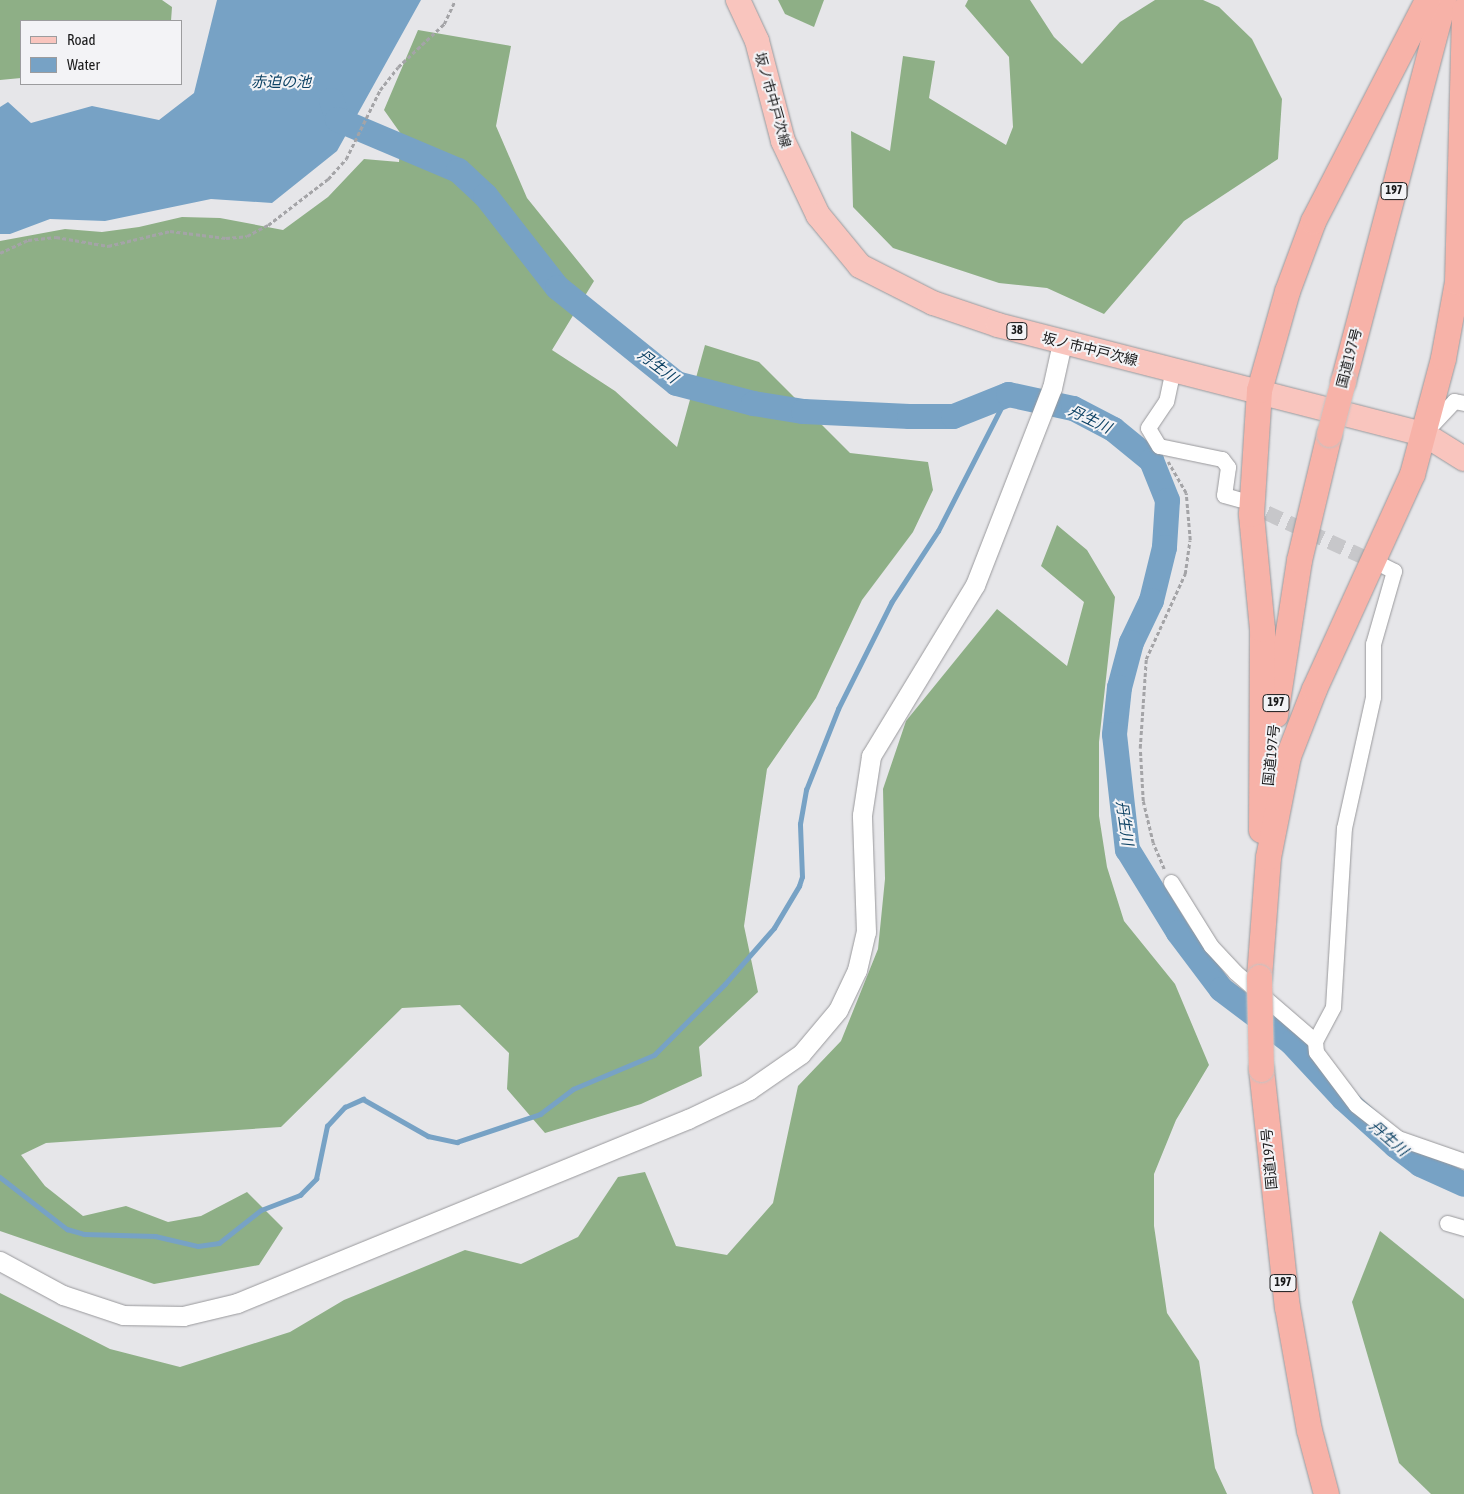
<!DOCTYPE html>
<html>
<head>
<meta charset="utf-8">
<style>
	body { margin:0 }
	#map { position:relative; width:1464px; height:1494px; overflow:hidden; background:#e6e6e9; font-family:"Asap Condensed","Noto Sans JP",sans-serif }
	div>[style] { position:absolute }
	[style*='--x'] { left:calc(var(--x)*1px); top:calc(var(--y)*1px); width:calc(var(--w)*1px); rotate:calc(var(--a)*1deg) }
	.forest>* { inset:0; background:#8eaf86 }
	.water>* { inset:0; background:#77a2c5 }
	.stream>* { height:4.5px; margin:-2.25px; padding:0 2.25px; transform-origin:2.25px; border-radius:2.25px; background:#77a2c5 }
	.river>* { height:25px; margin:-12.5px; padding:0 12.5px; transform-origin:12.5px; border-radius:12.5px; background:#77a2c5 }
	.minor-tunnel>* { height:15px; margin-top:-7.5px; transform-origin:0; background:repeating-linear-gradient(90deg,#c7c7ca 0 15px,transparent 0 23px) }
	.path>* { height:2.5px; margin-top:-1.25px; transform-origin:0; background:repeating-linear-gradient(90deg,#a4a4a7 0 4px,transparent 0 6.5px) }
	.roads { filter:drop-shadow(0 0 1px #99999c) drop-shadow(0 0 1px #99999c) }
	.minor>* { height:15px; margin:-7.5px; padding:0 7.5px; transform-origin:7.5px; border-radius:7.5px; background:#fff }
	.tertiary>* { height:19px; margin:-9.5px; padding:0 9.5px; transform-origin:9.5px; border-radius:9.5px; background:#fff }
	.primary>* { height:24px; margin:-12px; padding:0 12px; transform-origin:12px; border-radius:12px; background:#f9c5be }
	.trunk>* { height:25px; margin:-12.5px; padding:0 12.5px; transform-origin:12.5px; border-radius:12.5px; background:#f7b2a8 }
	.bridges { filter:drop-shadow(0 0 1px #c3c3c3) drop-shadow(0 0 1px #c3c3c3) }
	.trunk-bridge>* { height:25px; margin:-12.5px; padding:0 12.5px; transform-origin:12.5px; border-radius:12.5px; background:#f7b2a8 }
	span { translate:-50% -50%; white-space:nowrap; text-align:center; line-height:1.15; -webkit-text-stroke:4px #f3f3f6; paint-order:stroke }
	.shield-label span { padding:1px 4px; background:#f3f3f6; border:1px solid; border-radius:4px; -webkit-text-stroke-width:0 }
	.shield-label { font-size:12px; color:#19191a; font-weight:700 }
	.street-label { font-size:14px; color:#19191a }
	.water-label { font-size:15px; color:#0d4264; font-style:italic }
	.legend { position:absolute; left:20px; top:20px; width:162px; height:65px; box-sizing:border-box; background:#f3f3f6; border:1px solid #9c9c9e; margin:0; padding:6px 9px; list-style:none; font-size:15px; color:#19191a }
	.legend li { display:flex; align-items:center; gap:10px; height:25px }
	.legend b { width:25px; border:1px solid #9c9c9e }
</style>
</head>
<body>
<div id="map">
	<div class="forest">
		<div style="clip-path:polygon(0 0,162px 0,172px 7px,171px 21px,21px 21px,21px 78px,0 80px)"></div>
		<div style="clip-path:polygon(778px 0,824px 0,814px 27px,785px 14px)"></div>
		<div style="clip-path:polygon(968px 0,1030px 0,1054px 37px,1082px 64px,1120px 22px,1155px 0,1203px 0,1219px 7px,1252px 39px,1282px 99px,1278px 159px,1184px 221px,1104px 314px,1047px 288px,999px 283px,893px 248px,853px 207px,851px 131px,890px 151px,903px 56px,935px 61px,929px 98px,1006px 145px,1013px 127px,1009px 57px,965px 6px)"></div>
		<div style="clip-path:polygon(418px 30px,511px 46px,496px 126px,527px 198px,594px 281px,552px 350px,615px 391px,677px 447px,705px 345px,759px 362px,850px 453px,928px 462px,933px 490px,913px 532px,862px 600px,816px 698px,767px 769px,744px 926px,758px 992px,699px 1047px,702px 1076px,641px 1104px,545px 1133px,507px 1089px,509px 1053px,460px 1005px,402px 1008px,281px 1127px,46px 1143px,21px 1155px,45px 1186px,83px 1216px,126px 1206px,168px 1222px,201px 1216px,247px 1192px,283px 1228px,259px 1265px,154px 1284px,0 1231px,0 241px,65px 229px,102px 232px,139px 227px,182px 217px,220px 218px,283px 230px,328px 197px,364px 159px,399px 162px,401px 134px,384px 110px)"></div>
		<div style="clip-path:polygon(1057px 525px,1087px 550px,1115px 597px,1099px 742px,1099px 816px,1107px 867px,1124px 921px,1175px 984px,1209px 1065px,1176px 1120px,1154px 1174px,1154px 1226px,1167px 1313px,1199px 1361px,1215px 1468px,1227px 1494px,0 1494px,0 1293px,110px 1349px,180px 1367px,290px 1332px,344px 1300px,465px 1250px,521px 1264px,578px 1237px,618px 1177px,645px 1172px,676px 1246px,727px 1255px,773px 1203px,798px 1086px,841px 1041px,878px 949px,885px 879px,883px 789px,906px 721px,997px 609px,1067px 666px,1084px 602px,1041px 566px)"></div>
		<div style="clip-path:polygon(1380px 1231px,1464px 1299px,1464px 1494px,1431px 1494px,1399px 1463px,1352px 1302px)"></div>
	</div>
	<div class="water">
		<div style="clip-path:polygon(217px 0,421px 0,337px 151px,272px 203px,211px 199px,105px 221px,50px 219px,10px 234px,0 234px,0 107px,8px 102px,31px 123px,92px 106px,159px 120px,194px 93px)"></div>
	</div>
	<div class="stream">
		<div style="--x:0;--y:1177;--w:85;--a:37.8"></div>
		<div style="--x:67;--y:1229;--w:18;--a:16"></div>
		<div style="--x:84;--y:1234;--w:71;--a:1.6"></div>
		<div style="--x:155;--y:1236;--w:44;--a:13.1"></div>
		<div style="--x:198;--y:1246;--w:21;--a:-8"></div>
		<div style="--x:219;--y:1243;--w:53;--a:-38.2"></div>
		<div style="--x:261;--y:1210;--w:42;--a:-21"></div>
		<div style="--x:300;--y:1195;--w:23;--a:-45"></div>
		<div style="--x:316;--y:1179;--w:54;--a:-78.3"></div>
		<div style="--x:327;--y:1126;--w:26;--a:-47"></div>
		<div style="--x:345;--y:1107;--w:20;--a:-24"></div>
		<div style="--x:363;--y:1099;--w:75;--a:29.6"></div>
		<div style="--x:428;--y:1136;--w:30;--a:12"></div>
		<div style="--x:457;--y:1142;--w:88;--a:-18.6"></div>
		<div style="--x:540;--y:1114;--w:41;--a:-37.1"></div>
		<div style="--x:573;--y:1089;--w:88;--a:-22.8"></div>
		<div style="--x:654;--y:1055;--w:100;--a:-45"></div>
		<div style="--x:725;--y:984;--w:74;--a:-48.8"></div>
		<div style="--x:774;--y:928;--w:49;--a:-59.2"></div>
		<div style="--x:799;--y:886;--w:9;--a:-72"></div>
		<div style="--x:802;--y:877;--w:53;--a:-92.2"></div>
		<div style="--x:800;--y:824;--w:35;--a:-80"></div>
		<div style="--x:806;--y:790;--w:87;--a:-68.4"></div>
		<div style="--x:838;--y:709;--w:119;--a:-63.4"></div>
		<div style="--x:891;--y:603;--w:86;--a:-56.9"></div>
		<div style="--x:938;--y:531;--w:154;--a:-62.9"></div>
	</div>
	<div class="river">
		<div style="--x:331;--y:100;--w:20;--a:72"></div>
		<div style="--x:337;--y:119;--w:131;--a:22.9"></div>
		<div style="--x:458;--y:170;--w:37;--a:43"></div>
		<div style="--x:485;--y:195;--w:117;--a:52"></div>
		<div style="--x:557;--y:287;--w:153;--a:38.9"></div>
		<div style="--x:676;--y:383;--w:80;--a:14.6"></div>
		<div style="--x:753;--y:403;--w:51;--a:9.1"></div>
		<div style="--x:803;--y:411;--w:106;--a:2.7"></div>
		<div style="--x:909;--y:416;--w:44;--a:0"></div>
		<div style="--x:953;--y:416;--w:59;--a:-21.8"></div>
		<div style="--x:1008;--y:394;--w:66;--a:12.2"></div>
		<div style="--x:1073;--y:408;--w:45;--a:27.7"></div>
		<div style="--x:1113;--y:429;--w:49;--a:39.2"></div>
		<div style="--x:1151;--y:460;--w:43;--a:68.2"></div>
		<div style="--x:1167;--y:500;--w:47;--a:93.7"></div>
		<div style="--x:1164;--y:547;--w:55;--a:103.8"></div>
		<div style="--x:1151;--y:600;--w:47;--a:115.5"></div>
		<div style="--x:1131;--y:642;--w:47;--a:104.9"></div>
		<div style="--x:1119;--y:687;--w:47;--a:96.1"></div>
		<div style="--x:1114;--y:734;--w:116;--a:83.6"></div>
		<div style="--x:1127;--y:849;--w:97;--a:58.4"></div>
		<div style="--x:1178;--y:932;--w:71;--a:53"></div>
		<div style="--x:1221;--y:989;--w:88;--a:37.1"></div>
		<div style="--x:1291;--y:1042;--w:76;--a:47.1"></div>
		<div style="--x:1343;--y:1098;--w:70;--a:42.1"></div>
		<div style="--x:1395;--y:1145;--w:31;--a:37"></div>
		<div style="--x:1420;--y:1164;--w:48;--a:24.4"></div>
	</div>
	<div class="minor-tunnel">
		<div style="--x:1246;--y:503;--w:147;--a:24.5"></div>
	</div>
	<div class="path">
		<div style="--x:0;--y:253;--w:31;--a:-25"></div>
		<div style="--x:28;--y:240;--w:28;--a:-6"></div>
		<div style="--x:56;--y:237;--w:53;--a:9.8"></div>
		<div style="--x:108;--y:246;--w:64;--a:-13.6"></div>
		<div style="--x:170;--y:231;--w:56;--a:7.1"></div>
		<div style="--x:226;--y:238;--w:21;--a:-5"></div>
		<div style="--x:247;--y:236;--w:24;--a:-28"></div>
		<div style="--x:268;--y:225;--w:76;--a:-37.5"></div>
		<div style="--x:328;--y:179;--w:27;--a:-48"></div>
		<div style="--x:346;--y:159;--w:77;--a:-63.8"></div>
		<div style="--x:380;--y:90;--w:29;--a:-52"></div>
		<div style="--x:398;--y:67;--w:63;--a:-43.1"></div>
		<div style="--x:444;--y:24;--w:26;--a:-65"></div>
		<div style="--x:1164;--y:869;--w:28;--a:-113"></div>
		<div style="--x:1153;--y:843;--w:43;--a:-103.4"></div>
		<div style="--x:1143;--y:801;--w:53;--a:-93.2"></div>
		<div style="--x:1140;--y:748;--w:89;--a:-86.1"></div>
		<div style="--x:1146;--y:659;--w:94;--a:-65.4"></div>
		<div style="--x:1185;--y:574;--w:34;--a:-82"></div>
		<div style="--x:1190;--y:540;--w:47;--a:-94.9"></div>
		<div style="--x:1186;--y:493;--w:36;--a:-120"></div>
	</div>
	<div class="roads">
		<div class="minor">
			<div style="--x:1173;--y:369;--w:33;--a:102"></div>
			<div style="--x:1166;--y:401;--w:32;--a:124"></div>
			<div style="--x:1148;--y:428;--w:21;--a:59"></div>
			<div style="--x:1159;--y:446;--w:64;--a:11.7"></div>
			<div style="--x:1222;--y:459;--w:10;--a:53"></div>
			<div style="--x:1228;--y:467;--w:28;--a:98"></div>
			<div style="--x:1224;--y:495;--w:15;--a:16"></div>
			<div style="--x:1426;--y:431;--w:41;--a:-47"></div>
			<div style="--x:1454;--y:401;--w:10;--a:11"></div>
			<div style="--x:1171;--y:882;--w:75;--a:58"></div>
			<div style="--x:1211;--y:946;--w:35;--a:47"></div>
			<div style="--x:1235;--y:972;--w:106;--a:40.8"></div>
			<div style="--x:1315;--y:1041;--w:11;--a:85"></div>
			<div style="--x:1316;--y:1052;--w:66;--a:53"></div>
			<div style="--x:1356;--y:1105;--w:53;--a:38.2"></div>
			<div style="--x:1398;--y:1138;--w:70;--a:19.2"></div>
			<div style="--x:1315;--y:1041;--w:38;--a:-62"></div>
			<div style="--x:1333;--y:1007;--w:179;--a:-86.5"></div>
			<div style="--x:1344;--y:828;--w:134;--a:-77.5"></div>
			<div style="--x:1373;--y:697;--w:53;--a:-90"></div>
			<div style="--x:1373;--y:644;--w:76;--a:-74"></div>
			<div style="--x:1394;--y:571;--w:13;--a:-153"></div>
			<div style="--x:1447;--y:1223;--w:18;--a:16"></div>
		</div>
		<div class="tertiary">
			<div style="--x:0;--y:1261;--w:72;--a:28.4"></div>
			<div style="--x:63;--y:1295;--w:63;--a:18.4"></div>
			<div style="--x:123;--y:1315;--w:60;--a:1"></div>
			<div style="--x:183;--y:1316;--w:56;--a:-13.5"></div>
			<div style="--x:237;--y:1303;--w:487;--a:-22.2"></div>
			<div style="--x:688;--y:1119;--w:68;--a:-25.4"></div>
			<div style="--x:749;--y:1090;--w:63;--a:-34.7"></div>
			<div style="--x:801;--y:1054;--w:57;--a:-49.9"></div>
			<div style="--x:838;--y:1010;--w:44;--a:-64.6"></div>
			<div style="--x:857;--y:970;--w:39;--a:-77"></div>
			<div style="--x:866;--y:932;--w:117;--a:-92"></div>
			<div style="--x:862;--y:815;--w:60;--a:-81.3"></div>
			<div style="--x:871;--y:756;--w:200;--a:-58.7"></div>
			<div style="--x:975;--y:585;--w:212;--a:-68.7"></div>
			<div style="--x:1052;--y:388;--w:46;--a:-77.5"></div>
		</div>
		<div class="primary">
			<div style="--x:738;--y:0;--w:45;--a:65.1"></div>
			<div style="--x:757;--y:41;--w:103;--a:75.4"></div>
			<div style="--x:783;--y:141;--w:82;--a:64.7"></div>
			<div style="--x:818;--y:215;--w:66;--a:50.5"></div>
			<div style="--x:860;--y:266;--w:82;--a:26.9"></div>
			<div style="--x:933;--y:303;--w:69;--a:18.7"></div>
			<div style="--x:998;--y:325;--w:440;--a:14.4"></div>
			<div style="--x:1424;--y:434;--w:47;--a:32"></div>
		</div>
		<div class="trunk">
			<div style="--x:1343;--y:381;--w:394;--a:-75.2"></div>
			<div style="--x:1275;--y:715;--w:157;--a:-81.2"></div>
			<div style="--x:1299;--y:560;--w:130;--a:-76.6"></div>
			<div style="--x:1261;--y:830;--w:201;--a:-89.7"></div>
			<div style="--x:1262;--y:629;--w:116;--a:-95.5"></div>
			<div style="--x:1251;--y:514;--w:124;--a:-86.3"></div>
			<div style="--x:1259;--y:390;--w:103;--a:-74.2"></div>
			<div style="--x:1287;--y:291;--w:75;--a:-69.6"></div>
			<div style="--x:1313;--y:221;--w:249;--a:-62.7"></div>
			<div style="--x:1259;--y:977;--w:120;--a:-85.7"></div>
			<div style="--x:1268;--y:857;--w:103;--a:-78.8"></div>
			<div style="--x:1288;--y:756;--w:72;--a:-68.8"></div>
			<div style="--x:1314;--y:689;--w:236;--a:-65.5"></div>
			<div style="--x:1412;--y:474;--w:120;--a:-75"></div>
			<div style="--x:1443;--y:358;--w:77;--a:-79.6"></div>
			<div style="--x:1457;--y:282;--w:273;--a:-88.5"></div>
			<div style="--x:1261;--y:1069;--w:239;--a:83.8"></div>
			<div style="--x:1287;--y:1307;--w:125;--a:79.9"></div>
			<div style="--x:1309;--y:1430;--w:66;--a:75.1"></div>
		</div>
	</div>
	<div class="bridges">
		<div class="trunk-bridge">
			<div style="--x:1329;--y:434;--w:55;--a:-75.2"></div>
			<div style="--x:1259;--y:977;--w:92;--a:88.8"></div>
		</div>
	</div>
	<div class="shield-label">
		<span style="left:1394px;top:191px">197</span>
		<span style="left:1017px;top:331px">38</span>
		<span style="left:1276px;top:703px">197</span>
		<span style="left:1283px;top:1283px">197</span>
	</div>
	<div class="street-label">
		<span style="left:773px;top:100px;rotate:74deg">坂ノ市中戸次線</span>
		<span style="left:1090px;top:349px;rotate:14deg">坂ノ市中戸次線</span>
		<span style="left:1349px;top:358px;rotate:-75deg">国道197号</span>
		<span style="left:1271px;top:755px;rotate:-84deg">国道197号</span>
		<span style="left:1269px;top:1159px;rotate:-95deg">国道197号</span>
	</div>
	<div class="water-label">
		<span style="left:281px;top:82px">赤迫の池</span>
		<span style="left:658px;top:366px;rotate:37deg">丹生川</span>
		<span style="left:1090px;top:419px;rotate:26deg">丹生川</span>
		<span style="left:1125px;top:823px;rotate:82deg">丹生川</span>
		<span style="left:1389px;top:1138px;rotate:41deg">丹生川</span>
	</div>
	<ul class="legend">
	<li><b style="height:6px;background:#f9c5be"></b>Road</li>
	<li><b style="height:14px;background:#77a2c5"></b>Water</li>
	</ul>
</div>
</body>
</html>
